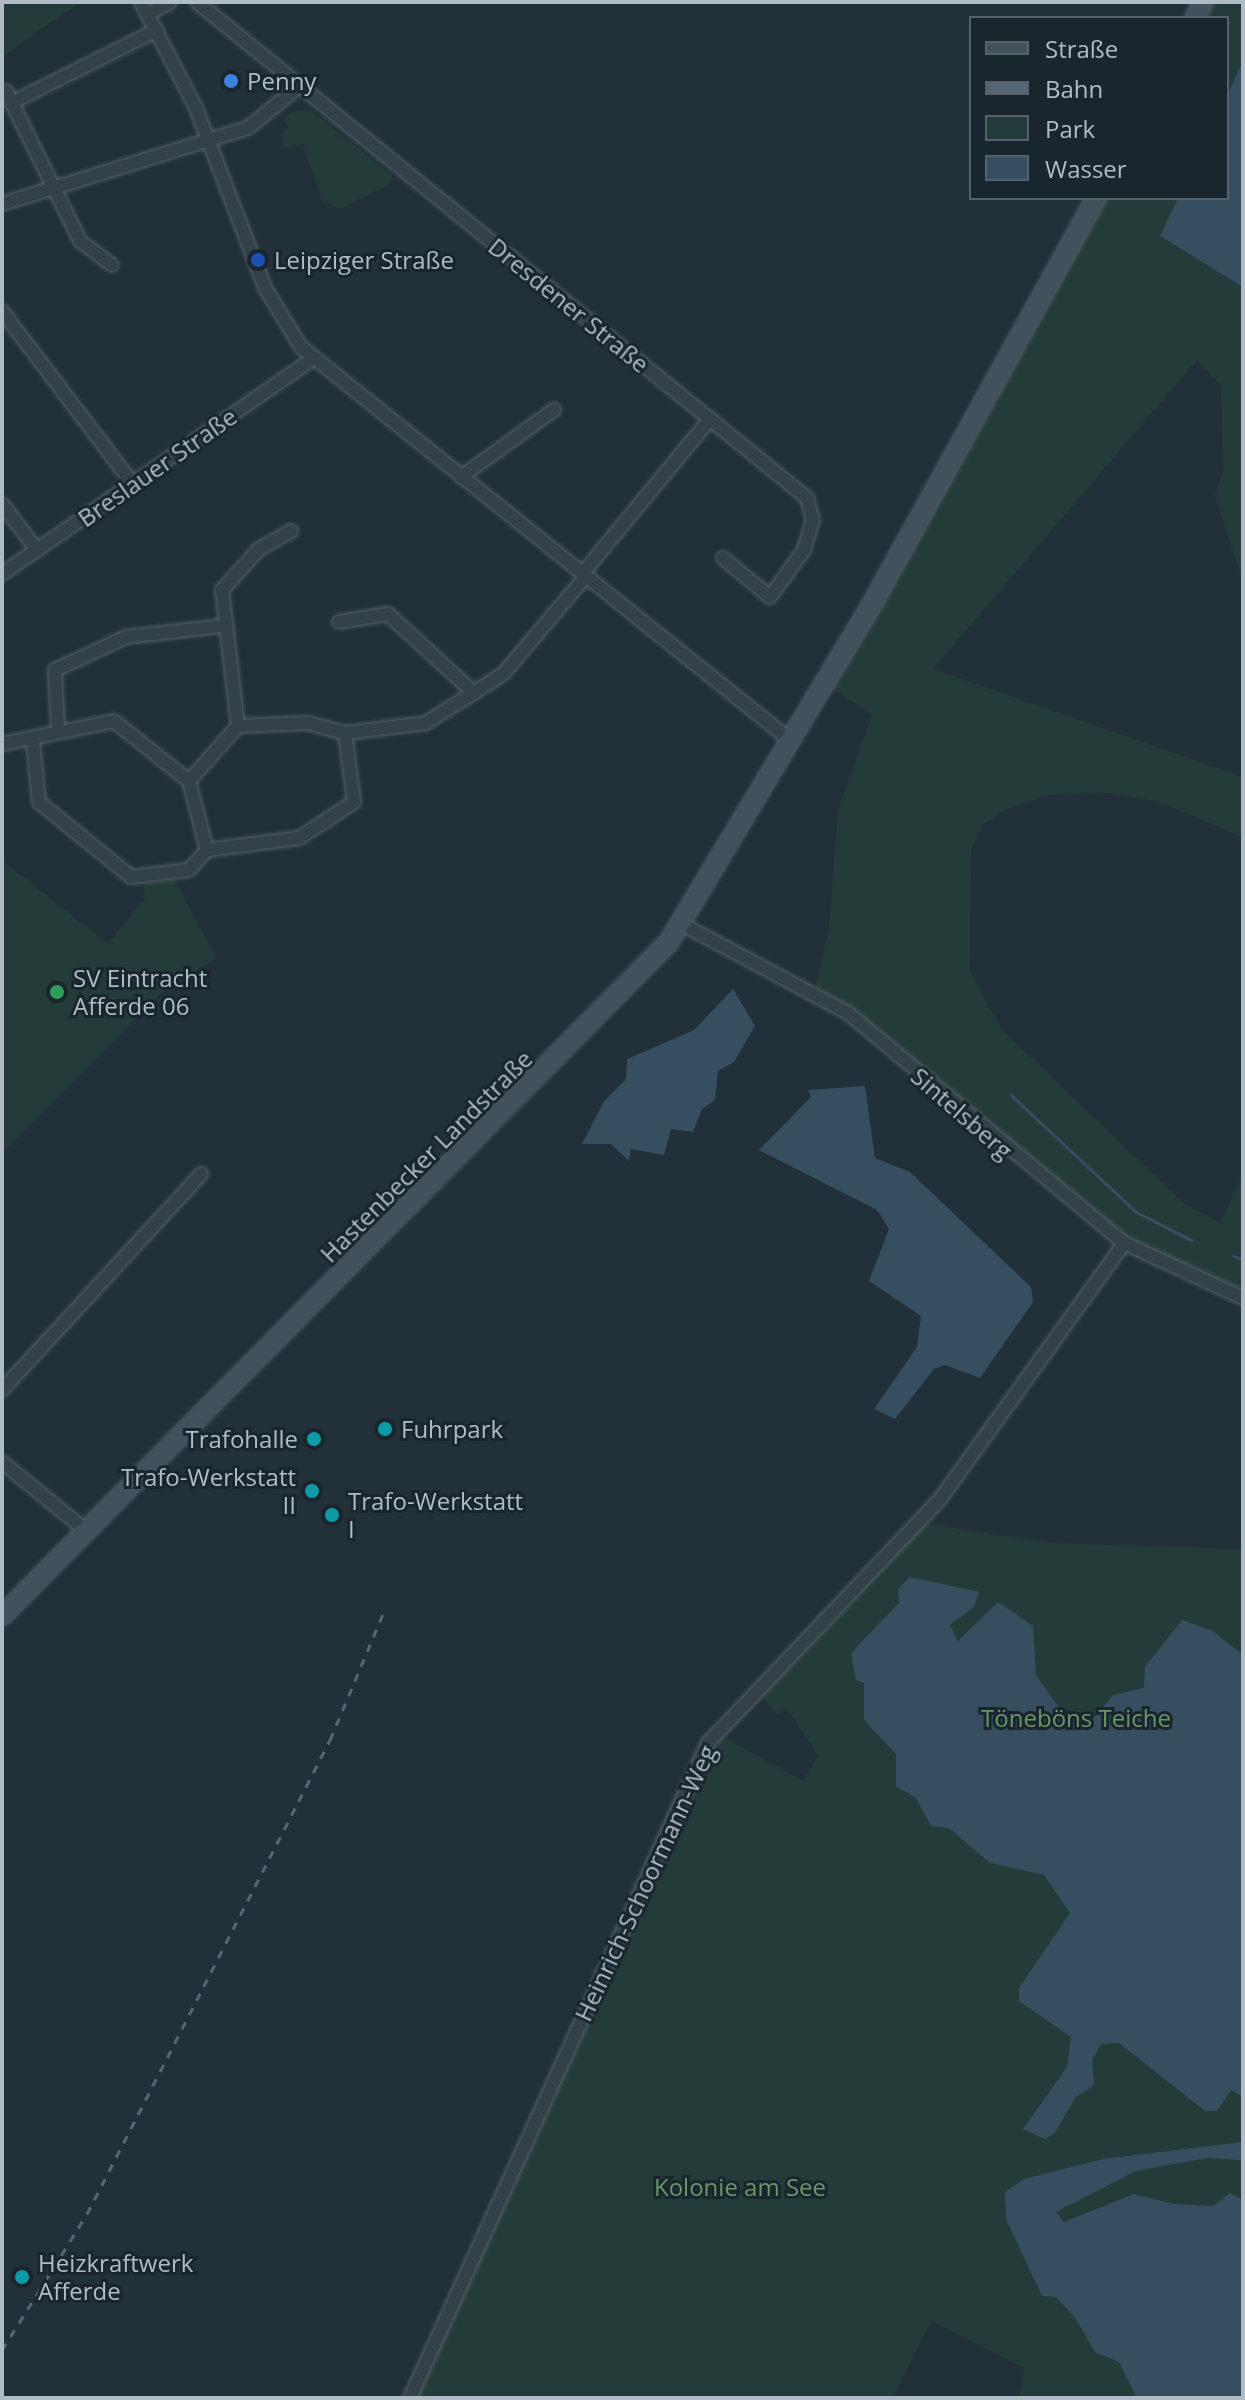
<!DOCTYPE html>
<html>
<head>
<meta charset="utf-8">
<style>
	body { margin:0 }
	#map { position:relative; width:1245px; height:2400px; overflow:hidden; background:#213039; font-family:"Open Sans",sans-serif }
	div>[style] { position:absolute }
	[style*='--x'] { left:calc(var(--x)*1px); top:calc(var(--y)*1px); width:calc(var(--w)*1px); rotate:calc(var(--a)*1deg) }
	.green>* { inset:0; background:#243c39 }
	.water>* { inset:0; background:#354f60 }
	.stream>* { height:3px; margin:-1.5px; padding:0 1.5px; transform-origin:1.5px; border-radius:1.5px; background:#354f60 }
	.roads { filter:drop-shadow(0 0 2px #525f67) drop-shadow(0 0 2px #525f67) }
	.minor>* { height:12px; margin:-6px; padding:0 6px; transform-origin:6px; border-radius:6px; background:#354149 }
	.secondary>* { height:18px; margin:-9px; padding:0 9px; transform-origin:9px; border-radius:9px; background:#43515c }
	.rail>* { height:3px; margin-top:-1.5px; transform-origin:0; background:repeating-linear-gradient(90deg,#576670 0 8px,transparent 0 16px) }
	.dots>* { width:22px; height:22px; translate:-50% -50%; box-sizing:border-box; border:4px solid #1a262e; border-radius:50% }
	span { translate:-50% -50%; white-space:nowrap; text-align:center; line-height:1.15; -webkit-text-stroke:6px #1a262e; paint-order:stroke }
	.poi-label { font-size:24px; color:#afbcc6 }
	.left { translate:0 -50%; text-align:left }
	.right { translate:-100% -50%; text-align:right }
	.street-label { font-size:24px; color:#afbcc6 }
	.park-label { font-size:24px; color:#679669 }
	.frame { position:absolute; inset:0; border:4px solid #afbcc6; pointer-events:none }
	.legend { position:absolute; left:969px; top:16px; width:260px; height:184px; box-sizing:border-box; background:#1a262e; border:2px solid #56626b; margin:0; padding:10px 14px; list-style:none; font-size:24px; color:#afbcc6 }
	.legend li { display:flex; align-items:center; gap:16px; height:40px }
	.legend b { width:40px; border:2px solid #56626b }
</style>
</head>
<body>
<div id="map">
	<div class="green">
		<div style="clip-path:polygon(2px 2px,80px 2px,2px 57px)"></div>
		<div style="clip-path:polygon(1203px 2px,1243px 2px,1243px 61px,1227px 95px,1227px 18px,1195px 18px)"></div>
		<div style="clip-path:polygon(293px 111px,311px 111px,392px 175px,391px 183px,340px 209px,323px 202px,303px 144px,283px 148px,281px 134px,289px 127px,283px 120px)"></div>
		<div style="clip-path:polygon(1096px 198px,1178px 198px,1160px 236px,1243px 287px,1243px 583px,1215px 494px,1223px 472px,1221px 385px,1197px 360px,933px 669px,1243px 777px,1243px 837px,1159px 802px,1110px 793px,1047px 795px,1005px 810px,984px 824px,971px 849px,970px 972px,1001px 1028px,1183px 1203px,1221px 1223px,1243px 1171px,1243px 1292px,1125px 1237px,815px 990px,829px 927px,838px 811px,872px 714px,825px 684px)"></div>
		<div style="clip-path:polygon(2px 860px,108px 944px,145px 898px,144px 883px,174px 880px,217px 958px,164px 990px,2px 1152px)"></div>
		<div style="clip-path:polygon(922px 1523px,1051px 1543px,1243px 1549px,1243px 2398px,1019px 2398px,1024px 2368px,931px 2321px,893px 2398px,413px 2398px,718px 1734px,803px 1781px,818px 1756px,786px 1708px,776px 1714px,759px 1693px)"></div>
	</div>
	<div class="water">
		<div style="clip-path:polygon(1243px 61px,1243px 287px,1160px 236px,1178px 198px,1227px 198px,1227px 95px)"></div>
		<div style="clip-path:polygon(733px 989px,755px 1026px,734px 1062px,718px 1071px,715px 1100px,702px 1109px,693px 1132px,671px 1129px,664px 1155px,631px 1149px,629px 1161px,611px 1144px,582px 1144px,604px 1101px,626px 1079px,627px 1059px,694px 1030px)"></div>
		<div style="clip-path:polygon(865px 1086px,875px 1158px,910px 1172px,1031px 1287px,1033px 1302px,980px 1378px,945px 1365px,934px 1369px,895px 1419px,874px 1409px,917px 1347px,921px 1316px,869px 1281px,889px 1229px,877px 1210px,759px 1150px,811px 1097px,808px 1090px)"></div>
		<div style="clip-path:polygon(910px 1577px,979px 1592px,974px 1607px,950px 1625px,958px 1641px,998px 1602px,1033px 1626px,1036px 1675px,1070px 1723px,1093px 1719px,1113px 1695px,1144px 1688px,1145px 1667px,1182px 1620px,1213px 1631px,1243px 1655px,1243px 2097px,1231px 2090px,1217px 2111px,1205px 2111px,1119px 2043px,1101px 2044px,1092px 2060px,1094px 2085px,1075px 2098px,1055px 2133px,1045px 2139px,1023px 2129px,1067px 2067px,1071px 2037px,1019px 2001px,1019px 1988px,1070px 1913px,1044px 1875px,990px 1863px,949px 1828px,931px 1826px,916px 1798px,896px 1786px,896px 1754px,864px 1720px,864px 1683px,856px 1680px,851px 1653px,899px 1603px,898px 1589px)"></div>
		<div style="clip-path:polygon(1243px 2142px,1243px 2160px,1207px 2158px,1136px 2171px,1056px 2212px,1064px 2222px,1134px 2194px,1174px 2204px,1213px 2206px,1230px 2193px,1243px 2200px,1243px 2398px,1137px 2398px,1119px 2362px,1095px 2352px,1076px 2319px,1056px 2297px,1042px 2296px,1006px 2219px,1005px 2192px,1024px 2179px,1103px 2159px)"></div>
	</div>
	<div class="stream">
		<div style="--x:1011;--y:1095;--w:171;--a:43.1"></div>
		<div style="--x:1136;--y:1212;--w:62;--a:27"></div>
		<div style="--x:1234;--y:1256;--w:10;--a:24"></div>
	</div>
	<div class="roads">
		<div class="minor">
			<div style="--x:141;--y:2;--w:119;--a:62.6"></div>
			<div style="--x:196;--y:108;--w:193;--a:69"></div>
			<div style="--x:265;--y:288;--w:69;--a:58.6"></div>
			<div style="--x:301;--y:347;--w:627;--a:38.79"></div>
			<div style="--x:197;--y:2;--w:786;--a:39.12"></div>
			<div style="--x:807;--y:498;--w:23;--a:75"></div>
			<div style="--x:813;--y:520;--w:31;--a:107"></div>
			<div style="--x:804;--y:550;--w:58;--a:125.9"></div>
			<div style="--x:770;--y:597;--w:61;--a:-140.3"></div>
			<div style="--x:148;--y:14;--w:25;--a:-29"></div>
			<div style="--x:6;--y:91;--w:167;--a:63.7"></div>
			<div style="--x:80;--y:241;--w:40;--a:37"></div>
			<div style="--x:11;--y:103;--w:163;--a:-26.6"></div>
			<div style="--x:2;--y:204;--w:257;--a:-17.2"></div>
			<div style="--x:248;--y:128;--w:66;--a:-39.5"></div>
			<div style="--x:2;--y:311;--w:217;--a:52.9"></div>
			<div style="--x:461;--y:477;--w:115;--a:-35.8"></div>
			<div style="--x:2;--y:504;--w:58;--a:52.7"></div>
			<div style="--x:583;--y:573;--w:200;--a:-50.5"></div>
			<div style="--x:2;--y:574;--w:377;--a:-34.7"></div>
			<div style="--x:339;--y:622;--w:50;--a:-9.3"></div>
			<div style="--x:388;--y:614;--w:117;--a:42.6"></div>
			<div style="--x:238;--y:726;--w:137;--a:-96.7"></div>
			<div style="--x:222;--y:590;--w:55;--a:-47.9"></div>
			<div style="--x:259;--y:549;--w:37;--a:-29"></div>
			<div style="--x:58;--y:728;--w:58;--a:-93"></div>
			<div style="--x:55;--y:670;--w:78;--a:-24.9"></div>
			<div style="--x:126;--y:637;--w:98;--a:-6.5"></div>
			<div style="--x:33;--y:742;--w:60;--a:84.3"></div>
			<div style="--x:39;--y:802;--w:119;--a:39.2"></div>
			<div style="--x:131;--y:877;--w:58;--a:-6.9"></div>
			<div style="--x:189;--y:870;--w:27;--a:-48"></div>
			<div style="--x:207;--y:850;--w:93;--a:-7.4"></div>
			<div style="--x:299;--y:838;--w:66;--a:-33.2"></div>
			<div style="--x:354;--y:802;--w:70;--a:-97.4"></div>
			<div style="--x:2;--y:744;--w:114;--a:-11.6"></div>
			<div style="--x:114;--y:721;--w:96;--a:38.7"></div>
			<div style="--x:189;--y:781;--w:74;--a:-48.3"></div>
			<div style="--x:238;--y:726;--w:70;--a:-2.5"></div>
			<div style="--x:308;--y:723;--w:38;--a:15"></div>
			<div style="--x:345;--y:733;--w:82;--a:-7"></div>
			<div style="--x:426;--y:723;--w:91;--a:-32.5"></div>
			<div style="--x:503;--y:674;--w:128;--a:-49.7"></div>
			<div style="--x:189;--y:781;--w:71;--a:75.4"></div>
			<div style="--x:682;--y:924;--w:188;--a:28.2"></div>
			<div style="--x:848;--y:1013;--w:359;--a:39.8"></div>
			<div style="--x:1124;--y:1243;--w:131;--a:24.8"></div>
			<div style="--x:2;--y:1390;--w:294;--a:-47.3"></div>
			<div style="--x:2;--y:1462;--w:107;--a:39.3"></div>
			<div style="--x:410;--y:2398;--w:720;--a:-65.54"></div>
			<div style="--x:708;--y:1743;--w:338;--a:-46.4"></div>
			<div style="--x:941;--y:1498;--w:314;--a:-54.3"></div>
		</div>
		<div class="secondary">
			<div style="--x:1195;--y:18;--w:18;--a:-63"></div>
			<div style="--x:2;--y:1616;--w:948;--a:-45.3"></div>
			<div style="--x:669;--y:942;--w:402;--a:-59"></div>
			<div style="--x:876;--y:597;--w:456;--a:-61.1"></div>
		</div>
	</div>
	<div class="rail">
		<div style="--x:2;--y:2350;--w:160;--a:-58"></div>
		<div style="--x:87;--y:2214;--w:533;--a:-62.86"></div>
		<div style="--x:330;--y:1740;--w:144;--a:-67.2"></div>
	</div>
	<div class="dots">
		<div style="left:231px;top:81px;background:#3f7fe0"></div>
		<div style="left:258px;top:260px;background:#1a4fb4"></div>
		<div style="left:57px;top:992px;background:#2e9e5b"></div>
		<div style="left:385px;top:1429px;background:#0f9aa8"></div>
		<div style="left:314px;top:1439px;background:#0f9aa8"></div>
		<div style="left:312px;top:1491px;background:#0f9aa8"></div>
		<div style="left:332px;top:1515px;background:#0f9aa8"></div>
		<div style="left:22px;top:2277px;background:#0f9aa8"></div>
	</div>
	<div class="poi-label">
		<span class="left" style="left:247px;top:81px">Penny</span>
		<span class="left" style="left:274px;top:260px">Leipziger Straße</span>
		<span class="left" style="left:73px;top:992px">SV Eintracht<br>Afferde 06</span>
		<span class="left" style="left:401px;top:1429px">Fuhrpark</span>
		<span class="right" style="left:298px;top:1439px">Trafohalle</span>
		<span class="right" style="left:296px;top:1491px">Trafo-Werkstatt<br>II</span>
		<span class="left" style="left:348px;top:1515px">Trafo-Werkstatt<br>I</span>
		<span class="left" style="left:38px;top:2277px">Heizkraftwerk<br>Afferde</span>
	</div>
	<div class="street-label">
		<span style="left:569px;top:305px;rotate:39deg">Dresdener Straße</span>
		<span style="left:157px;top:467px;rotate:-35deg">Breslauer Straße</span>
		<span style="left:962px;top:1113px;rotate:41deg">Sintelsberg</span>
		<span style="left:426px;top:1156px;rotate:-45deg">Hastenbecker Landstraße</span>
		<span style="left:645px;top:1883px;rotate:-65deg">Heinrich-Schoormann-Weg</span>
	</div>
	<div class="park-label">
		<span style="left:1076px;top:1718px">Töneböns Teiche</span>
		<span style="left:740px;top:2187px">Kolonie am See</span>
	</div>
	<div class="frame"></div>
	<ul class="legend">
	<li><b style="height:10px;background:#43515c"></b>Straße</li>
	<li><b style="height:10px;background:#576670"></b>Bahn</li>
	<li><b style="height:22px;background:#243c39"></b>Park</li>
	<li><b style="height:22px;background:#354f60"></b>Wasser</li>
	</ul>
</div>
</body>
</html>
